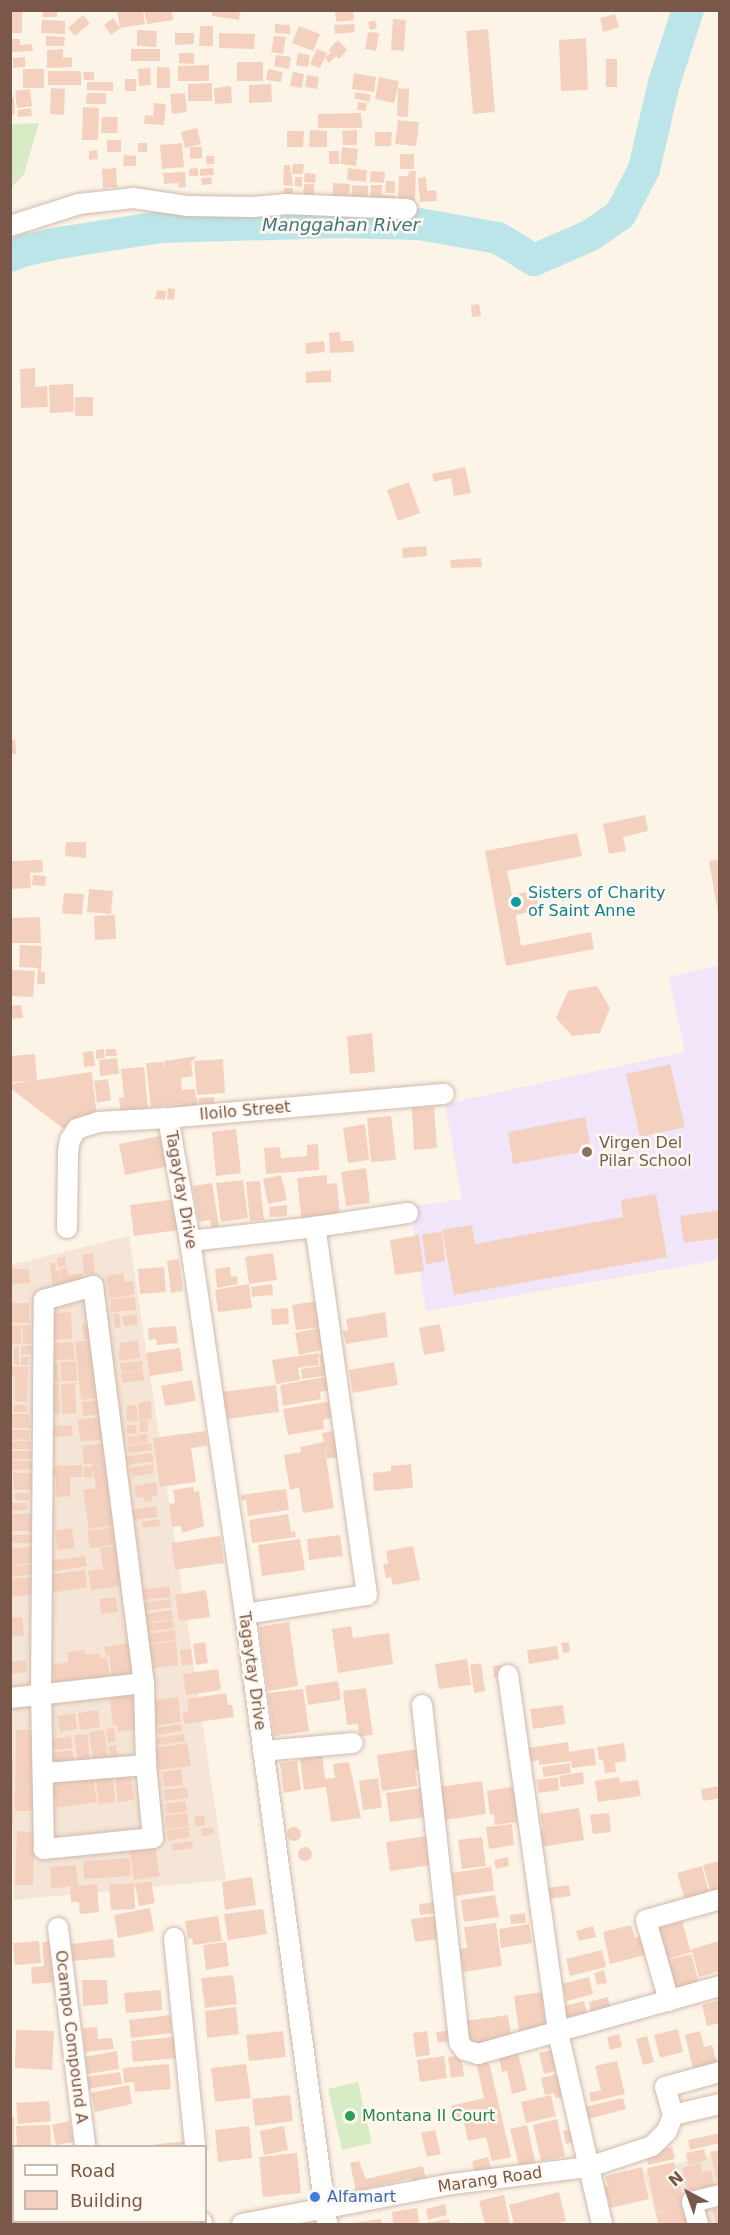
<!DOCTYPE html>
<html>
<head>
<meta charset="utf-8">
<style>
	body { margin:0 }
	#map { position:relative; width:730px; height:2235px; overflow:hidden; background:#fdf4e8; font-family:"DejaVu Sans",sans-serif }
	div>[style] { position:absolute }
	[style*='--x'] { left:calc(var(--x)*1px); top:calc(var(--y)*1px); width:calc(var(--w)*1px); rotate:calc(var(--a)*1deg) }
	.residential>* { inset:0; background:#f5e5d6 }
	.education>* { inset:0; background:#f1e5fa }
	.green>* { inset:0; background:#d7ecc5 }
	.river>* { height:32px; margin:-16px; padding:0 16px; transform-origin:16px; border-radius:16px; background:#bbe5e8 }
	.building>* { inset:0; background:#f4d1bf }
	.round { border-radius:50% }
	.roads { filter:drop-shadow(0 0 2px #d0baad) drop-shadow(0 0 2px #d0baad) }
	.street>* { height:20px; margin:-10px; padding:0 10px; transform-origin:10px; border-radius:10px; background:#fff }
	.dots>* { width:16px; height:16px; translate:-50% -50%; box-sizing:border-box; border:3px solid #fff8f0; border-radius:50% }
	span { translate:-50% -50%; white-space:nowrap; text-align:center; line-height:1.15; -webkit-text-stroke:5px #fff8f0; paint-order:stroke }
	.culture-label { font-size:16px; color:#0d838f }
	.left { translate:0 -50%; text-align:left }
	.street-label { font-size:16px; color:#79584a }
	.education-label { font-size:16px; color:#785e54 }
	.leisure-label { font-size:16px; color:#27864d }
	.shop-label { font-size:16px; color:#366cbe }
	.water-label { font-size:18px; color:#3c787e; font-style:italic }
	.frame { position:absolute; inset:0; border:12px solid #79584a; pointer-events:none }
	.legend { position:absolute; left:12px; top:2145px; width:195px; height:78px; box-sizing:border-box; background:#fff8f0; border:2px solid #c9b8ae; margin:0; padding:8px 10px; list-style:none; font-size:18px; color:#79584a }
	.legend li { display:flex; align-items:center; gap:12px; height:30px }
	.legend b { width:30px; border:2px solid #c9b8ae }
	.north { position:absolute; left:658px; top:2163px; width:60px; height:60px; -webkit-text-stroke:4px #fff8f0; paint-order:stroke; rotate:319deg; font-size:16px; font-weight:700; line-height:24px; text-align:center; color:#79584a }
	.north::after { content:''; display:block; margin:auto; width:21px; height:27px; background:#79584a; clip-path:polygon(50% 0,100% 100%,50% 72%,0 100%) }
</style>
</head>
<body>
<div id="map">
	<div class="residential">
		<div style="clip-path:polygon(129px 1236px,226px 1880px,14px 1900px,10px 1714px,10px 1265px)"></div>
		<div style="clip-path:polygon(719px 2153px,719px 2224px,658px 2224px,644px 2173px)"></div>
	</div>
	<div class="education">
		<div style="clip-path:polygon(719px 965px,719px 1260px,426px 1311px,410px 1207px,462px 1199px,445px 1104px,685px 1052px,669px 977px)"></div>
	</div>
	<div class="green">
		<div style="clip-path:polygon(39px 123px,24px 174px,11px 188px,11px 124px)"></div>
		<div style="clip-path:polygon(358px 2082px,372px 2143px,342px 2150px,328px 2089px)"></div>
	</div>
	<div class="river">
		<div style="--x:10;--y:256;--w:17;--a:-21"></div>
		<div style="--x:26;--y:250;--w:34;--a:-12"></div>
		<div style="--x:59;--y:243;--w:103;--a:-8.9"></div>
		<div style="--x:161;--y:227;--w:180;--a:-1.6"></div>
		<div style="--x:341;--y:222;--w:78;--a:1.5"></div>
		<div style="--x:419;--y:224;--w:80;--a:10"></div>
		<div style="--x:498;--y:238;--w:42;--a:31.4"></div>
		<div style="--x:534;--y:260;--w:62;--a:-23.7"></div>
		<div style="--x:591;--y:235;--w:35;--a:-35"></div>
		<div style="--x:620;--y:215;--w:52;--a:-62.4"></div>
		<div style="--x:644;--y:169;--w:88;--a:-76.9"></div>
		<div style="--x:664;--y:83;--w:77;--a:-71.8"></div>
	</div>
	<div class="building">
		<div style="clip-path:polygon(10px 10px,22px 10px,22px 33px,10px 33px)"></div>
		<div style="clip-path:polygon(43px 10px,57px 10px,57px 17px,43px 17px)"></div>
		<div style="clip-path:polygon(117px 10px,143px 10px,145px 24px,120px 28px)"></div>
		<div style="clip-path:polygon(144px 10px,172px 10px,173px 20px,147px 24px)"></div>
		<div style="clip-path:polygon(213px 10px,240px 10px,239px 20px,212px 16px)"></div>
		<div style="clip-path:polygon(335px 10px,353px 10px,354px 20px,336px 22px)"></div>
		<div style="clip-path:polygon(615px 14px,619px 27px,603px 32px,600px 18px)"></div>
		<div style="clip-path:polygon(83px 15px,90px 23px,75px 36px,68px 28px)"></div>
		<div style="clip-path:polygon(113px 18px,120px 28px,111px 35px,104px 25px)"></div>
		<div style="clip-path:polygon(393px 19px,406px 20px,404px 51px,391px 50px)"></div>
		<div style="clip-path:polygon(42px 20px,65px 21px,65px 34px,41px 33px)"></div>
		<div style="clip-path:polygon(375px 20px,377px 28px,370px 30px,368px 22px)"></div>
		<div style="clip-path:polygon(275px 24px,290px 25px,290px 34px,275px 33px)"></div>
		<div style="clip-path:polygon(354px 24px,355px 32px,335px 34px,334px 25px)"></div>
		<div style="clip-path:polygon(200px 26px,213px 26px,213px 46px,199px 46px)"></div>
		<div style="clip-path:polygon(299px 26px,320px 34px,313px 51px,292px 43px)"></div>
		<div style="clip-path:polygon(488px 29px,495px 112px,473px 114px,466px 31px)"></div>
		<div style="clip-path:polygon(137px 30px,157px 31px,156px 47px,137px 46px)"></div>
		<div style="clip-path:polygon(368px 32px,379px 33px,376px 51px,365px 49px)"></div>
		<div style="clip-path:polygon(175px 33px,194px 33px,194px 44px,175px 45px)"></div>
		<div style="clip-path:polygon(219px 33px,255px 34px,254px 49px,219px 48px)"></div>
		<div style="clip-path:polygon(46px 36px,65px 37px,64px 46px,46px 46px)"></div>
		<div style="clip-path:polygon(274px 36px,286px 37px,283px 54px,271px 52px)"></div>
		<div style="clip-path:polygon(586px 38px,588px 90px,561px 91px,559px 40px)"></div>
		<div style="clip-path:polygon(11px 39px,20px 39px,20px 45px,32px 44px,33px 51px,12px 52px)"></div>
		<div style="clip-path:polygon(338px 40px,347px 50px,339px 59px,336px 56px,329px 63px,325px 58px,331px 52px,328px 50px)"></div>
		<div style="clip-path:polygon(63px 49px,63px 58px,72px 57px,72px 67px,47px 68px,47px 50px)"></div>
		<div style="clip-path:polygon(131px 49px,160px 49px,160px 61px,131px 61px)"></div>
		<div style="clip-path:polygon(317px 49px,327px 53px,320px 68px,310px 64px)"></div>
		<div style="clip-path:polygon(179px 53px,194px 53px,194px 64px,179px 63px)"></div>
		<div style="clip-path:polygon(298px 53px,310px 55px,308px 67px,296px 65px)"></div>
		<div style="clip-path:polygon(276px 55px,291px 57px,289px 69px,274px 66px)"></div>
		<div style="clip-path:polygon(25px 57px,25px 67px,13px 68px,13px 58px)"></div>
		<div style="clip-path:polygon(606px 59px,617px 59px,617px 87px,606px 87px)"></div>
		<div style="clip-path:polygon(237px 62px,263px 62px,263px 81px,237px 81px)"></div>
		<div style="clip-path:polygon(209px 65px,209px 81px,178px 81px,178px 66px)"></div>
		<div style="clip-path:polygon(157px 67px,170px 68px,170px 88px,157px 88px)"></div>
		<div style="clip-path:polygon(150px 68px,151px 85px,139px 86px,138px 69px)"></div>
		<div style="clip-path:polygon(23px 69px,44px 69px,44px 88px,23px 88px)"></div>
		<div style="clip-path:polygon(268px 69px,283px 72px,281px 82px,266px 80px)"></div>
		<div style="clip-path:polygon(48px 71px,81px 71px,81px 85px,48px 85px)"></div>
		<div style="clip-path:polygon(83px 72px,94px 72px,94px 80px,84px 80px)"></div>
		<div style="clip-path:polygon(293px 72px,304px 74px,302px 88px,290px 86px)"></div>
		<div style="clip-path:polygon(354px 73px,376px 77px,374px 92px,352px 89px)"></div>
		<div style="clip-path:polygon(307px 75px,319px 77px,317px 89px,305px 87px)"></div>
		<div style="clip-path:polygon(379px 77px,399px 81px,394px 103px,375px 99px)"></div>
		<div style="clip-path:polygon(125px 79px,136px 79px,136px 91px,125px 91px)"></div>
		<div style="clip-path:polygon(87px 82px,113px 82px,113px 91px,87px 90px)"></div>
		<div style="clip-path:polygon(212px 83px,212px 101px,188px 101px,188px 84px)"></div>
		<div style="clip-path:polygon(271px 84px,272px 102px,249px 103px,249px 85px)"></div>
		<div style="clip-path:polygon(231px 86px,232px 103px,215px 104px,214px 88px)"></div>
		<div style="clip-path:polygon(51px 88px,65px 89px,64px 115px,50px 114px)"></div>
		<div style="clip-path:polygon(398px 88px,409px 89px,408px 117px,397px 116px)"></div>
		<div style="clip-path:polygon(30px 89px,32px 106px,17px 108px,15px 91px)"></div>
		<div style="clip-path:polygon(356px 92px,371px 95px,369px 102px,354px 98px)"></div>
		<div style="clip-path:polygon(87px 93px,106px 93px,106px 104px,86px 104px)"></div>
		<div style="clip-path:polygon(185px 93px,187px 112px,172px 114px,170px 94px)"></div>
		<div style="clip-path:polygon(10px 97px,14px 97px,15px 114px,10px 115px)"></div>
		<div style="clip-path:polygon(358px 102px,367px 103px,366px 111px,357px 110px)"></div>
		<div style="clip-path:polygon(154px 103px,166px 104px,164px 125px,144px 124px,145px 115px,153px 116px)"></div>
		<div style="clip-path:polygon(83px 107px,99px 108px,98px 140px,82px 140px)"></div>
		<div style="clip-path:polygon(31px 108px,32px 116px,18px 117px,18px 110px)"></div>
		<div style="clip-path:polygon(361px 113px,362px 128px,318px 128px,318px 114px)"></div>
		<div style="clip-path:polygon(102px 117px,118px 117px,117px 133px,101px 133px)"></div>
		<div style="clip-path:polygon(398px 120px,419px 122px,416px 146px,395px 144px)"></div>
		<div style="clip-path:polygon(197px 128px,201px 144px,185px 148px,181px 132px)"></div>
		<div style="clip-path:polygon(310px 130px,327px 131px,327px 147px,309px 147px)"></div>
		<div style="clip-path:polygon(357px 130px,357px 145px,343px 145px,342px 131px)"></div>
		<div style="clip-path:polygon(287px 131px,304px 131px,303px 147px,287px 147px)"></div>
		<div style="clip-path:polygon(375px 132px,392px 132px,391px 146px,375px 146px)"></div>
		<div style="clip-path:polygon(107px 140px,121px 140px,121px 152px,107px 152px)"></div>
		<div style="clip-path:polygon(138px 143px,147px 143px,147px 152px,138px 152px)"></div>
		<div style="clip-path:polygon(182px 143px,184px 167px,162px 169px,160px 145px)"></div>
		<div style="clip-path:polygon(190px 147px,202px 147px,202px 158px,190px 159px)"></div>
		<div style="clip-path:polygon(342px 147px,358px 149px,356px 166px,340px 164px)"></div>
		<div style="clip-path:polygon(97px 150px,98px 159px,89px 160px,89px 151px)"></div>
		<div style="clip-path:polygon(329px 151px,339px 151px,339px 164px,329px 164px)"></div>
		<div style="clip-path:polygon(400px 154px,414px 154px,414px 169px,400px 169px)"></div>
		<div style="clip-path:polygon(124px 155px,136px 156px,136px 166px,123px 166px)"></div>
		<div style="clip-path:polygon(206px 156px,214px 156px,214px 164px,206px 164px)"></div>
		<div style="clip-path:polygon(293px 164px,304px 164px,303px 174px,292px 174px)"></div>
		<div style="clip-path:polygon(284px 165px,290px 165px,293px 186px,283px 185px)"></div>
		<div style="clip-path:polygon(116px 168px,117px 187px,103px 188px,102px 169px)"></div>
		<div style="clip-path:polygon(198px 168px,198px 176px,189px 176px,189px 169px)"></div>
		<div style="clip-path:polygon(213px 168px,214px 175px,200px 176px,200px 169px)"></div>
		<div style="clip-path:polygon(348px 168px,367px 170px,366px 182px,347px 180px)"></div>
		<div style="clip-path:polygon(371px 171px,385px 172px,384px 183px,370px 182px)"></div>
		<div style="clip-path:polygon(409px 171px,416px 171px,415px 200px,398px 200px,399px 176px,408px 176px)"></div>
		<div style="clip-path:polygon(185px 172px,186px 187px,179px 188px,178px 183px,164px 184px,163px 173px)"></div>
		<div style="clip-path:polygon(305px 173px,316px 174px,315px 183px,304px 182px)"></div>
		<div style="clip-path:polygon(211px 177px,212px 184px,202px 185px,201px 178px)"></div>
		<div style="clip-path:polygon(295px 177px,302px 177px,302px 187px,295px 186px)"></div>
		<div style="clip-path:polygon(426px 177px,427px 191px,436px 190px,437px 201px,420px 202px,418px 178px)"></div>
		<div style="clip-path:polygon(386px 181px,395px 181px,395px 193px,385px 193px)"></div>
		<div style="clip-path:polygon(333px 183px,350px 184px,349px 203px,332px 203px)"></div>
		<div style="clip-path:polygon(304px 184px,314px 184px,314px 199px,303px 199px)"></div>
		<div style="clip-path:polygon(352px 185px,368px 186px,368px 199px,351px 198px)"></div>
		<div style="clip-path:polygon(371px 185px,382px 185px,382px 195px,395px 196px,395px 201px,370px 200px)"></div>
		<div style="clip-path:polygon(284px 188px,293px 188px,293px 198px,284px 198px)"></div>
		<div style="clip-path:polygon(168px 288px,175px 289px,174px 300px,167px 299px)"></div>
		<div style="clip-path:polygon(157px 290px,166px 291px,165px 300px,155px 299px)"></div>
		<div style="clip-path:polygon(479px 304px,481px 316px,472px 317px,471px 305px)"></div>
		<div style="clip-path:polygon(340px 332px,341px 341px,353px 341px,354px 352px,330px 353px,329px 333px)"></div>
		<div style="clip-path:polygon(324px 341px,325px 352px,306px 354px,305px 343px)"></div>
		<div style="clip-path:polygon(35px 368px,35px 387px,47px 386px,48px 407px,21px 408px,20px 369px)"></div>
		<div style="clip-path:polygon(331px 370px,331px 382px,306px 383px,306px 372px)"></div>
		<div style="clip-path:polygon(73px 384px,74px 412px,50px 413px,49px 385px)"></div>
		<div style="clip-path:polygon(75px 397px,93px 397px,93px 416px,75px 416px)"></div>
		<div style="clip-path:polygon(465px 467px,471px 493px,454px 496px,451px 478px,434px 482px,432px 474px)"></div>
		<div style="clip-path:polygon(409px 482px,420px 513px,398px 521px,387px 490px)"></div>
		<div style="clip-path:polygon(426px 546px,427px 556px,403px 558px,402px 548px)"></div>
		<div style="clip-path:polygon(481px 558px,482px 567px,451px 568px,450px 560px)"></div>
		<div style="clip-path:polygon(10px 740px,15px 740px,16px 754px,10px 754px)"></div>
		<div style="clip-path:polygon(645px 815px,648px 831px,623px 837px,626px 851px,609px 854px,603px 824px)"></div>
		<div style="clip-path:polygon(577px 833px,582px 856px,507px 871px,512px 895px,536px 890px,539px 910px,516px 915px,521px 946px,591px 932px,594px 949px,506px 966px,485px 851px)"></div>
		<div style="clip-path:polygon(66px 842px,86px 842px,86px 858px,65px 856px)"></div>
		<div style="clip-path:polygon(720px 859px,720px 913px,718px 913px,709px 861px)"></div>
		<div style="clip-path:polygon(42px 860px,43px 872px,30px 873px,31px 888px,10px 889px,10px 861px)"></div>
		<div style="clip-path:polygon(33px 875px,46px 876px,45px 886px,32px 885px)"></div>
		<div style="clip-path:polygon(89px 889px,113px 891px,111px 914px,87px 912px)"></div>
		<div style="clip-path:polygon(64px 893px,84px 894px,82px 915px,62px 913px)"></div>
		<div style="clip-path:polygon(115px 915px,116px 939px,95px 940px,94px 916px)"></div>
		<div style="clip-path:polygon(40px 917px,41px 943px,10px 943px,10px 918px)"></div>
		<div style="clip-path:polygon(20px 945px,42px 946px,41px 972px,45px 972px,45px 984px,37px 984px,38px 968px,19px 967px)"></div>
		<div style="clip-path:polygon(10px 970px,35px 971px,33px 997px,10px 996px)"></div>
		<div style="clip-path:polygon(597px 986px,610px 1008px,600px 1033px,572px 1036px,556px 1018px,568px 991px)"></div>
		<div style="clip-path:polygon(21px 1005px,23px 1018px,12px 1019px,10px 1006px)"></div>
		<div style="clip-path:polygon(372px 1033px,375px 1072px,350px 1074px,347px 1036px)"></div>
		<div style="clip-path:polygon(104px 1049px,105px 1058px,96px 1059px,96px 1050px)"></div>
		<div style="clip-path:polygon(106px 1049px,116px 1049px,117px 1056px,106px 1056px)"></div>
		<div style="clip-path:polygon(93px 1051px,95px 1066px,84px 1067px,83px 1052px)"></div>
		<div style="clip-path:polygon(35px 1054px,37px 1080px,92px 1072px,97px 1118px,64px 1129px,10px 1088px,10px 1084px,31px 1081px,10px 1082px,10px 1056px)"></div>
		<div style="clip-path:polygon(197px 1056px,191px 1062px,193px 1076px,181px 1078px,182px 1090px,194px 1089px,199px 1106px,166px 1110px,166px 1107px,184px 1104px,151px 1107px,146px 1063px,163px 1062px,165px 1071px,164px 1061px)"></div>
		<div style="clip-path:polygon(117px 1058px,119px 1074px,100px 1076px,99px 1060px)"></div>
		<div style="clip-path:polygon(223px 1059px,225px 1093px,197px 1095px,194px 1061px)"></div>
		<div style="clip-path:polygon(670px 1064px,685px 1127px,640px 1137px,626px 1074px)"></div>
		<div style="clip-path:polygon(144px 1067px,148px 1111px,121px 1114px,119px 1098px,124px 1097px,121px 1069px)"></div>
		<div style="clip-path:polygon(108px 1079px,111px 1100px,97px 1103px,94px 1081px)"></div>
		<div style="clip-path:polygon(214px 1097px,214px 1106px,199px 1107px,199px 1098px)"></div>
		<div style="clip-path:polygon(434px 1107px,437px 1148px,414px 1150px,412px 1108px)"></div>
		<div style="clip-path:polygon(391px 1116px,396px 1160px,371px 1162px,367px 1118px)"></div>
		<div style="clip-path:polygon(585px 1117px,591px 1150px,513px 1164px,508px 1132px)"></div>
		<div style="clip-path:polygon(365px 1124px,369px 1160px,348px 1163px,343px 1128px)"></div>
		<div style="clip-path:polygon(236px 1129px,241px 1173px,216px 1176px,212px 1132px)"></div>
		<div style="clip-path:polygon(165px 1135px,170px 1166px,125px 1175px,119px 1144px)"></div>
		<div style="clip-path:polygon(318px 1144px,319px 1170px,266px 1174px,264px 1148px,280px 1147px,281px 1158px,307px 1156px,307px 1145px)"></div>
		<div style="clip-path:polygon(366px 1168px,370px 1203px,346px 1206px,341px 1172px)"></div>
		<div style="clip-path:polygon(281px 1175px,287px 1200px,268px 1204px,263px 1179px)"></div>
		<div style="clip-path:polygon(327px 1175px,327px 1184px,337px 1183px,340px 1219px,302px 1223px,297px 1178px)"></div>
		<div style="clip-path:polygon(243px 1180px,248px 1218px,221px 1222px,216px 1183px)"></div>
		<div style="clip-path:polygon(260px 1181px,264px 1220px,250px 1221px,246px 1182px)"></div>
		<div style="clip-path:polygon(212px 1183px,219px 1226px,212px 1228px,210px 1220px,199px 1222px,193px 1186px)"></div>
		<div style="clip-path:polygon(656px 1194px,667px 1257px,454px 1295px,442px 1230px,472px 1225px,475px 1244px,623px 1217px,621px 1200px)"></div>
		<div style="clip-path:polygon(176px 1199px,180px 1230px,134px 1236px,130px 1205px)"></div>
		<div style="clip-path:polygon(287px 1205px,287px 1216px,270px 1217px,269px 1207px)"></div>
		<div style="clip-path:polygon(720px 1210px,720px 1238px,684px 1243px,680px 1216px)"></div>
		<div style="clip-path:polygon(442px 1232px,445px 1261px,426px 1264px,422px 1234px)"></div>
		<div style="clip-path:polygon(419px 1235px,424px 1271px,395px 1275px,390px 1240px)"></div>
		<div style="clip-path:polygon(93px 1253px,95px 1274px,84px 1274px,82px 1255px)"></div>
		<div style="clip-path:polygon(273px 1253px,277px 1280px,249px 1284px,252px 1308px,218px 1312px,215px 1290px,249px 1284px,245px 1257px)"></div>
		<div style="clip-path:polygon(65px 1257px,66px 1266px,58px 1267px,57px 1258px)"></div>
		<div style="clip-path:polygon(179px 1259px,183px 1291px,171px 1293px,167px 1261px)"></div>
		<div style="clip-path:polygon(50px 1263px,55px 1263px,56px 1271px,60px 1270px,62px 1290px,53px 1291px)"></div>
		<div style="clip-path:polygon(164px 1267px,166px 1292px,140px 1294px,138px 1269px)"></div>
		<div style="clip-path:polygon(230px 1267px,231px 1277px,237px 1276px,238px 1284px,217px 1288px,215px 1269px)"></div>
		<div style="clip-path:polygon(67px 1268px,68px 1275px,82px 1273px,84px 1288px,63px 1290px,60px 1269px)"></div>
		<div style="clip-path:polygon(10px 1269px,29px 1269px,30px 1283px,10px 1284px)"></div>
		<div style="clip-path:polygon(123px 1273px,125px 1282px,133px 1281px,135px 1294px,110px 1299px,106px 1276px)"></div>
		<div style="clip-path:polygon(272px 1284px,273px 1295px,252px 1297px,251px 1287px)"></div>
		<div style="clip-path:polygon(135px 1297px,136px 1310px,111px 1312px,111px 1299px)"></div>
		<div style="clip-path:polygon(317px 1301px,321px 1327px,296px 1330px,292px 1305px)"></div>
		<div style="clip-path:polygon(10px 1303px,29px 1303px,29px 1323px,10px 1323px)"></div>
		<div style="clip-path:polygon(288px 1308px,289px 1324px,272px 1325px,271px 1309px)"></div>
		<div style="clip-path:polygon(71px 1312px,72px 1339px,50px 1340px,48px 1314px)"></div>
		<div style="clip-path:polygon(385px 1312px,388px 1337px,346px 1344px,343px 1331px,348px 1330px,346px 1319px)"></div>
		<div style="clip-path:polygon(119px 1313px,121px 1327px,115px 1328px,113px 1314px)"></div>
		<div style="clip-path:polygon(137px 1314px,138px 1325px,124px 1326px,122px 1316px)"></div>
		<div style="clip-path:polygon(96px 1322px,98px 1337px,84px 1339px,82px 1324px)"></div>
		<div style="clip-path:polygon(440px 1324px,445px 1351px,424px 1355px,419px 1328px)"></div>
		<div style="clip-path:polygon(21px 1325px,21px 1344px,10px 1344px,10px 1326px)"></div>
		<div style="clip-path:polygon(30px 1325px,31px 1343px,23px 1344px,22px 1326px)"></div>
		<div style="clip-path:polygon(176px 1326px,178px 1343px,157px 1345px,156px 1339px,149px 1340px,148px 1328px)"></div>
		<div style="clip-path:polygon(322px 1327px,326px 1349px,299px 1355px,295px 1333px)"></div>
		<div style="clip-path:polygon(99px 1339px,105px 1397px,81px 1400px,75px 1342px)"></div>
		<div style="clip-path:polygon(138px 1340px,140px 1358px,119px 1361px,120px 1343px)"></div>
		<div style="clip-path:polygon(73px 1342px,75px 1359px,50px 1361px,48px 1344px)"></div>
		<div style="clip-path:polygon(21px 1346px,31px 1346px,31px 1354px,22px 1355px)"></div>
		<div style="clip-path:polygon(14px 1347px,19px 1347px,19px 1365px,14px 1364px)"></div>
		<div style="clip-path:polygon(180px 1348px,183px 1371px,150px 1376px,146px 1353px)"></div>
		<div style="clip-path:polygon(318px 1353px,319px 1365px,298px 1368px,300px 1380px,276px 1384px,272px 1360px)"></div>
		<div style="clip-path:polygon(328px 1353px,332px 1375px,302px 1379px,301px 1369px,321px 1366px,319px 1354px)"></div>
		<div style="clip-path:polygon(21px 1357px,29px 1357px,28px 1365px,21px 1365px)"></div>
		<div style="clip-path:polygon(76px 1361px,77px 1381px,61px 1381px,60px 1362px)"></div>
		<div style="clip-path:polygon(142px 1361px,142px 1370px,121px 1372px,120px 1363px)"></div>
		<div style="clip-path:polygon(394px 1362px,398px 1385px,353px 1393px,349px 1370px)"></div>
		<div style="clip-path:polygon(51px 1363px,58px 1363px,59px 1382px,51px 1382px)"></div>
		<div style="clip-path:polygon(10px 1367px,28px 1367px,27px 1402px,15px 1401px,15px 1376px,10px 1376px)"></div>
		<div style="clip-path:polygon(143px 1370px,144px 1380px,123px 1383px,121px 1373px)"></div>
		<div style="clip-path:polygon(330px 1376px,332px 1390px,320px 1392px,321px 1399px,283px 1406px,280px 1385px)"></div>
		<div style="clip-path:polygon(192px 1380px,196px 1401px,165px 1406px,161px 1386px)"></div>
		<div style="clip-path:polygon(75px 1383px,76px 1413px,62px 1414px,61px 1384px)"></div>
		<div style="clip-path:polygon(59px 1384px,60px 1413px,54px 1413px,54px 1395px,50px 1395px,49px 1385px)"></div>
		<div style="clip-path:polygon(276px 1385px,279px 1412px,226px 1419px,222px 1392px)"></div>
		<div style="clip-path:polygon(105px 1400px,106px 1414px,83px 1416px,82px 1402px)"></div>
		<div style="clip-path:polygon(151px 1401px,152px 1419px,139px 1420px,138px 1403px)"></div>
		<div style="clip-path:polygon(332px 1401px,334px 1417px,323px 1420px,324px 1429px,288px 1435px,283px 1409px)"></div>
		<div style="clip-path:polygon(14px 1405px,27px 1405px,27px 1412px,14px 1412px)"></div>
		<div style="clip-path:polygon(136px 1405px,138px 1421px,127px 1422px,126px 1406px)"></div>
		<div style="clip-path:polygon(11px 1414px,29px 1414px,30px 1428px,12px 1428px)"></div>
		<div style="clip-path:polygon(109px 1417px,110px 1440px,80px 1441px,78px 1419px)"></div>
		<div style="clip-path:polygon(147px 1420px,148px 1431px,140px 1432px,139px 1421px)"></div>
		<div style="clip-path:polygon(72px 1425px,73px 1436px,53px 1437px,53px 1426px)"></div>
		<div style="clip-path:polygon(127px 1425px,136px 1425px,137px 1434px,127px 1434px)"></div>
		<div style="clip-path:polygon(10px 1430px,29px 1430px,29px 1440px,10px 1439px)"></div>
		<div style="clip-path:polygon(205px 1431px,207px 1446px,191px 1448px,196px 1482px,160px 1487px,153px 1438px)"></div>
		<div style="clip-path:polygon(335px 1431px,340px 1457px,327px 1459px,324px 1445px,334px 1508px,303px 1513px,299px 1488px,290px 1490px,284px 1455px,301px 1452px,300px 1447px,324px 1442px,322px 1433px)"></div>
		<div style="clip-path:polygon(147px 1434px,148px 1442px,139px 1444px,138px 1435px)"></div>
		<div style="clip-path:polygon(137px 1436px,138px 1444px,129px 1445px,128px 1437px)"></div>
		<div style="clip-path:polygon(10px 1441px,30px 1441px,30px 1449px,10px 1449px)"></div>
		<div style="clip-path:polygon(111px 1442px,122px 1524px,89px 1529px,83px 1490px,96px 1488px,92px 1463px,84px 1465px,82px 1446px)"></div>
		<div style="clip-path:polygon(151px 1443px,152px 1450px,129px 1453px,128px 1446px)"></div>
		<div style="clip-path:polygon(10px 1451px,31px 1451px,31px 1459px,10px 1460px)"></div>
		<div style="clip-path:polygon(152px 1453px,154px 1461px,127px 1465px,125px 1457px)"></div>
		<div style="clip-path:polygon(12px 1461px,36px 1461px,36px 1469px,12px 1470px)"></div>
		<div style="clip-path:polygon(153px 1464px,154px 1473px,132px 1477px,130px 1468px)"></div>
		<div style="clip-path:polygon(411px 1464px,413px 1488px,374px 1491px,373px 1473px,391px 1471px,391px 1466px)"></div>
		<div style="clip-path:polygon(82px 1465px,82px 1477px,70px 1477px,70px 1496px,56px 1497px,56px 1476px,49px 1476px,49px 1466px)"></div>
		<div style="clip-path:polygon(84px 1467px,93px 1467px,92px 1477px,83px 1477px)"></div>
		<div style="clip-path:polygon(13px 1473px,32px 1473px,33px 1489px,14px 1490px)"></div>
		<div style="clip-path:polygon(156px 1482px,158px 1495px,152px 1496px,153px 1501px,144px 1502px,144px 1497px,136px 1498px,134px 1486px)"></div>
		<div style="clip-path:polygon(193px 1487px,194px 1492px,199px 1491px,204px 1526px,182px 1533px,181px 1526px,172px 1527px,169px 1504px,175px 1503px,173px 1490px)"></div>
		<div style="clip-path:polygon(286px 1489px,289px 1510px,248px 1516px,246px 1500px,242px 1501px,241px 1495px)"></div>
		<div style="clip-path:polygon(15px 1493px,29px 1493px,29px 1500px,15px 1500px)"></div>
		<div style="clip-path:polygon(10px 1496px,13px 1503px,27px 1503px,27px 1510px,10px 1511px)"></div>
		<div style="clip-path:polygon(156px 1506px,158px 1517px,134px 1520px,132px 1510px)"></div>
		<div style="clip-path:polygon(10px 1514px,35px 1514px,35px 1531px,10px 1531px)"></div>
		<div style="clip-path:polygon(288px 1514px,291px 1532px,295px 1531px,296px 1537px,252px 1543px,249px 1520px)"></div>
		<div style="clip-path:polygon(159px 1519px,160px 1526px,143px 1528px,142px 1522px)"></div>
		<div style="clip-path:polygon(120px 1526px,122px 1544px,90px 1548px,87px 1531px)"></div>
		<div style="clip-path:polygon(72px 1528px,75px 1548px,58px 1550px,55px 1531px)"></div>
		<div style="clip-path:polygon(10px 1535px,34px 1535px,34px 1543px,10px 1543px)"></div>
		<div style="clip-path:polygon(340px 1535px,343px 1556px,309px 1560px,307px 1539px)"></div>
		<div style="clip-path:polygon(220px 1536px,224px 1563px,175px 1570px,171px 1543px)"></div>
		<div style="clip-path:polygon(300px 1539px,305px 1570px,262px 1576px,258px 1545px)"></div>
		<div style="clip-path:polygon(33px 1546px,35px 1562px,10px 1566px,10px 1549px)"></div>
		<div style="clip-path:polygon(116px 1546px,119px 1566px,123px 1566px,126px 1585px,91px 1590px,88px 1571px,103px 1569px,100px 1548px)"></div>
		<div style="clip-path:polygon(413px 1546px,420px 1580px,393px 1585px,391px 1577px,386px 1578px,383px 1564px,388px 1563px,386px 1551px)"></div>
		<div style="clip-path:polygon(85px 1556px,87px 1566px,50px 1572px,49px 1561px)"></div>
		<div style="clip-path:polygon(31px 1564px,33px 1574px,10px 1577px,10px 1567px)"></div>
		<div style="clip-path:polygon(85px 1570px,87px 1587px,51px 1593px,48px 1575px)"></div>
		<div style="clip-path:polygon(34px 1577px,35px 1594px,10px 1597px,10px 1579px)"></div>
		<div style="clip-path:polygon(169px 1586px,171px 1597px,143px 1600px,141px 1590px)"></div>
		<div style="clip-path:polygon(206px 1590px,210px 1617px,179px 1621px,175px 1595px)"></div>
		<div style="clip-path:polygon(116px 1597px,118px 1612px,101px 1614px,99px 1599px)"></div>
		<div style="clip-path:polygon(170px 1599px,172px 1607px,144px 1611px,142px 1603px)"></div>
		<div style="clip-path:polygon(172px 1610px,173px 1619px,145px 1623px,143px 1614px)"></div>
		<div style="clip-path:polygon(22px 1617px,24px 1635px,10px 1637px,10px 1618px)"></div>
		<div style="clip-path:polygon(173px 1620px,174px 1628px,145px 1632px,144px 1624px)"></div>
		<div style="clip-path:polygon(289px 1622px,298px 1686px,268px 1691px,259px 1627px)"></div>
		<div style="clip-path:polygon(351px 1626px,353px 1638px,389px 1633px,393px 1664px,338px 1673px,332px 1629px)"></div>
		<div style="clip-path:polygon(175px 1630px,176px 1640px,148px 1644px,146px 1634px)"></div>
		<div style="clip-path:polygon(176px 1641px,178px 1665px,154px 1668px,148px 1645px)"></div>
		<div style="clip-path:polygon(205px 1642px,208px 1663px,196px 1665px,193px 1644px)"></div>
		<div style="clip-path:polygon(569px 1642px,570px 1652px,563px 1653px,561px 1643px)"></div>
		<div style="clip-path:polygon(131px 1643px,135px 1675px,113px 1683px,109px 1655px,106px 1656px,104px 1647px)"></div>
		<div style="clip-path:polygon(557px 1646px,559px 1659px,529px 1664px,527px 1650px)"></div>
		<div style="clip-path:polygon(191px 1649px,193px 1664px,182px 1666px,180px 1650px)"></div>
		<div style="clip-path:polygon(85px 1650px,85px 1655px,99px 1653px,100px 1658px,107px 1657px,110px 1677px,54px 1682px,52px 1665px,68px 1662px,67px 1652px)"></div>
		<div style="clip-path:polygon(467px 1659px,471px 1685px,439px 1689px,435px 1664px)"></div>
		<div style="clip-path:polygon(26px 1660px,27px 1672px,10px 1674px,10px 1662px)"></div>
		<div style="clip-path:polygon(481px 1663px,485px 1691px,474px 1693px,470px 1665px)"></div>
		<div style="clip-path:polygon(502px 1665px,503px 1676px,494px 1678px,493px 1666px)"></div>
		<div style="clip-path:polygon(218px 1669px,221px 1690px,186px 1695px,183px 1674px)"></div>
		<div style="clip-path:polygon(338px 1681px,341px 1700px,308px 1705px,305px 1686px)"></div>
		<div style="clip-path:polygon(366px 1688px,373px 1735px,359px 1736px,358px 1724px,347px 1725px,343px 1691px)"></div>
		<div style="clip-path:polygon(133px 1689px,139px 1729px,118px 1732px,117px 1725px,113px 1725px,109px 1692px)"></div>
		<div style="clip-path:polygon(303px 1689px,309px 1731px,274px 1736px,268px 1693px)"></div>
		<div style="clip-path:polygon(226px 1693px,228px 1705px,232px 1705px,234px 1717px,184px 1724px,183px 1712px,189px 1711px,187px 1699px)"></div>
		<div style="clip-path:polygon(178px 1697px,181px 1722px,154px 1726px,150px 1701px)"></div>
		<div style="clip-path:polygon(563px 1705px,565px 1724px,533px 1729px,530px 1709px)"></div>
		<div style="clip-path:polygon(98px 1710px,100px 1727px,80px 1730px,78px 1713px)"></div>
		<div style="clip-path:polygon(75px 1713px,77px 1729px,60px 1732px,57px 1716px)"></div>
		<div style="clip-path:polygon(181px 1724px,182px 1731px,159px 1735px,157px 1728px)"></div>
		<div style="clip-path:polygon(114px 1728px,116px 1742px,108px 1743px,106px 1729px)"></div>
		<div style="clip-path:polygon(16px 1730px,41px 1730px,41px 1811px,15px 1811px)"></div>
		<div style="clip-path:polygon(104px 1730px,108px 1757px,93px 1759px,89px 1732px)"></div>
		<div style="clip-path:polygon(87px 1734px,90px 1760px,78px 1762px,74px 1735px)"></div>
		<div style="clip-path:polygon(184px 1734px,185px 1741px,158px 1745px,157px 1738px)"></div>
		<div style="clip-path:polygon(71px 1736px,73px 1748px,53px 1750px,52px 1739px)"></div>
		<div style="clip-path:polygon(568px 1742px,569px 1752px,594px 1748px,596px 1765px,572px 1768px,571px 1761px,539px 1765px,539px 1760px,531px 1762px,528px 1748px)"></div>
		<div style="clip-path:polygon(187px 1743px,191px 1766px,159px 1770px,156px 1748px)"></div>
		<div style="clip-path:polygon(624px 1743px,626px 1761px,615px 1763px,616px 1772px,605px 1773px,603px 1760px,599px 1760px,597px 1747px)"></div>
		<div style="clip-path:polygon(116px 1745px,118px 1757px,110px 1758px,108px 1746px)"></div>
		<div style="clip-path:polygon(418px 1749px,420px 1769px,415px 1770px,417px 1786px,382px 1791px,377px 1755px)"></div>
		<div style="clip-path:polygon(72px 1750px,74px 1760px,52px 1763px,50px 1753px)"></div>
		<div style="clip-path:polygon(322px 1755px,325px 1779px,335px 1778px,333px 1764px,349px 1762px,361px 1818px,331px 1822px,326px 1787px,304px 1790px,300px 1758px)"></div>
		<div style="clip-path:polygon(10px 1761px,13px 1761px,13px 1825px,10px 1825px)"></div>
		<div style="clip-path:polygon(297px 1761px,301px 1790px,284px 1793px,280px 1763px)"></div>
		<div style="clip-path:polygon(570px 1763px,571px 1773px,544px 1777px,542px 1767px)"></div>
		<div style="clip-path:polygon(181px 1769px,183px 1785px,165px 1787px,162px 1772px)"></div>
		<div style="clip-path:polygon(583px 1772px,584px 1784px,561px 1787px,559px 1776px)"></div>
		<div style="clip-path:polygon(130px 1774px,134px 1800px,118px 1802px,115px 1776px)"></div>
		<div style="clip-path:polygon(93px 1775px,97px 1802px,56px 1808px,52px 1781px)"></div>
		<div style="clip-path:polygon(112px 1775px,116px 1802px,99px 1804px,95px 1777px)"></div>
		<div style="clip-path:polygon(558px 1777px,559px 1790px,539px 1793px,537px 1780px)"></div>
		<div style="clip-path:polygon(619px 1777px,620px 1782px,638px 1780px,641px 1796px,598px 1802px,595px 1781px)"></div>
		<div style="clip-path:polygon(378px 1778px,382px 1808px,363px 1810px,359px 1781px)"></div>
		<div style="clip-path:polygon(482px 1781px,486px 1814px,444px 1820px,439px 1787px)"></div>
		<div style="clip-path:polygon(518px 1786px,522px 1814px,516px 1815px,517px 1822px,495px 1825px,494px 1814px,490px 1815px,487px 1791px)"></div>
		<div style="clip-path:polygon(720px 1786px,720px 1798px,703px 1801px,701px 1789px)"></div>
		<div style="clip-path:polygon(187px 1787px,188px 1798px,165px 1801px,164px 1790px)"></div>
		<div style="clip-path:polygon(422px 1788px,426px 1817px,390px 1822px,386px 1793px)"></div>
		<div style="clip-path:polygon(185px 1801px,187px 1811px,167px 1814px,165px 1804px)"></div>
		<div style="clip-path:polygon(579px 1808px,584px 1840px,540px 1847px,538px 1830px,543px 1829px,540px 1814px)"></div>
		<div style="clip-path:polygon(187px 1813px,189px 1826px,167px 1829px,165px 1816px)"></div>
		<div style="clip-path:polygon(609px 1813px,611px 1832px,593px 1834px,590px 1815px)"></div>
		<div style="clip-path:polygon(204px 1815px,205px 1825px,196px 1827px,194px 1817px)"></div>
		<div style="clip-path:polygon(512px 1824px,514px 1845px,489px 1849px,486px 1827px)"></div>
		<div style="clip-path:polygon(189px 1827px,190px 1837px,168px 1841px,167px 1830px)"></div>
		<div style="clip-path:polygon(213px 1827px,214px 1834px,202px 1836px,201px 1829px)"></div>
		<div class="round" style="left:287px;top:1827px;width:14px;height:14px"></div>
		<div style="clip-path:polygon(17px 1831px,35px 1832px,33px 1885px,15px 1885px)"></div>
		<div style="clip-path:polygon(427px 1836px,432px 1865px,390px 1871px,386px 1842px)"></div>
		<div style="clip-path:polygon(482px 1837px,486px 1866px,462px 1869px,458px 1840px)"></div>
		<div style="clip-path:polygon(192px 1841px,193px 1848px,173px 1851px,172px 1844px)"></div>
		<div style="clip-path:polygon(155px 1847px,160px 1876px,134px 1880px,130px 1851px)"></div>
		<div class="round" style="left:298px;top:1847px;width:14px;height:14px"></div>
		<div style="clip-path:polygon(508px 1857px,509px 1866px,496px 1869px,494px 1860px)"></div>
		<div style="clip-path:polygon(130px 1858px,131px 1876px,84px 1879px,83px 1861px)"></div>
		<div style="clip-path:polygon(720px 1861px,720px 1891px,711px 1893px,703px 1865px)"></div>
		<div style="clip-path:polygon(76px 1865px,78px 1886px,97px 1884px,99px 1912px,80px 1914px,79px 1902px,71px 1902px,70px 1886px,51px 1889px,50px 1867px)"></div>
		<div style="clip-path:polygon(702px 1866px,709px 1893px,685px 1900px,677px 1873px)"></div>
		<div style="clip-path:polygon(491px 1867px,494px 1891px,455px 1896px,452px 1873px)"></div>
		<div style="clip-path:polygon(252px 1877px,256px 1905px,225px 1910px,222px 1882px)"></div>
		<div style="clip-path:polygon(151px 1881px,155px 1903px,139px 1906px,135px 1884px)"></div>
		<div style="clip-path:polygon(134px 1883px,135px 1909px,111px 1910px,109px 1885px)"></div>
		<div style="clip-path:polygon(569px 1885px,571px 1896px,548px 1899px,547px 1888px)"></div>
		<div style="clip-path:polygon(495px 1895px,499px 1917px,464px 1922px,461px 1900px)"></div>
		<div style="clip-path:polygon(434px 1902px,435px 1913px,420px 1915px,419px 1904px)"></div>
		<div style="clip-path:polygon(150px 1908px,154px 1931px,118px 1938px,114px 1915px)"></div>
		<div style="clip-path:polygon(263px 1909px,267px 1934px,228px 1940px,224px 1914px)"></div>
		<div style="clip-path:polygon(525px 1913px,526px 1923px,511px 1924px,510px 1915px)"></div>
		<div style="clip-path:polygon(218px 1916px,222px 1941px,193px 1945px,192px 1938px,188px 1939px,185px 1921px)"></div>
		<div style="clip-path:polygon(435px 1916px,438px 1939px,415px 1942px,411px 1919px)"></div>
		<div style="clip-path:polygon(682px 1921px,690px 1950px,718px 1941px,720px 1971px,699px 1977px,692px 1952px,664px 1960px,654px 1929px)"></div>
		<div style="clip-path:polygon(496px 1923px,502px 1966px,463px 1972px,459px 1949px,467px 1948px,464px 1927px)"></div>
		<div style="clip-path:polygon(529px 1924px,532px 1943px,501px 1948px,499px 1929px)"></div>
		<div style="clip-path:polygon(631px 1925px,635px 1938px,644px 1935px,649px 1954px,610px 1964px,603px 1932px)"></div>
		<div style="clip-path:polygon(593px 1926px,596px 1937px,579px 1941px,576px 1931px)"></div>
		<div style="clip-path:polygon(113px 1939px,115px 1957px,73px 1961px,71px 1944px)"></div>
		<div style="clip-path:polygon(39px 1941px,41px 1963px,15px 1965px,13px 1943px)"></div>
		<div style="clip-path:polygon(56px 1941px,60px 1982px,32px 1984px,31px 1967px,44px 1966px,42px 1942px)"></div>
		<div style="clip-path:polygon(226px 1942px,229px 1966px,206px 1970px,203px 1945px)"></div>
		<div style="clip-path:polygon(602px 1950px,606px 1967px,570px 1976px,566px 1959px)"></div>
		<div style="clip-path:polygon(691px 1954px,699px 1982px,671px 1990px,663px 1961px)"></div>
		<div style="clip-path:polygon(604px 1970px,607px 1983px,597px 1985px,594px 1973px)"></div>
		<div style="clip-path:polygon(233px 1975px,237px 2004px,205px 2008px,201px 1978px)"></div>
		<div style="clip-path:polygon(589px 1977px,593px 1994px,567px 2001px,562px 1984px)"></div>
		<div style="clip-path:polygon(82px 1980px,107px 1980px,108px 2004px,83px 2006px)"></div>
		<div style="clip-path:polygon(161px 1990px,162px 2010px,126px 2013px,124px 1993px)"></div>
		<div style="clip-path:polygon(542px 1992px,546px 2027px,519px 2031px,514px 1996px)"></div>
		<div style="clip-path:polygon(608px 1997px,612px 2016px,593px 2021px,589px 2002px)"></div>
		<div style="clip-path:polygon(720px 2000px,720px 2023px,707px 2026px,702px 2005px)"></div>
		<div style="clip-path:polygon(584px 2001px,587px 2014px,566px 2027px,561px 2007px)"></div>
		<div style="clip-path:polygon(236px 2007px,239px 2034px,207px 2038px,205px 2011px)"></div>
		<div style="clip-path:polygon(170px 2015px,172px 2033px,131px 2038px,129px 2020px)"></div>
		<div style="clip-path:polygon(508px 2015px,512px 2040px,469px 2046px,465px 2021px)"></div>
		<div style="clip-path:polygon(97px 2027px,98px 2039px,112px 2038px,114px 2049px,85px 2052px,83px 2028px)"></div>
		<div style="clip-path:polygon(678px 2029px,683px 2052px,660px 2058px,654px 2035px)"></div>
		<div style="clip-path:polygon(16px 2030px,54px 2031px,52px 2070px,15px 2068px)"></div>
		<div style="clip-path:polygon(452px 2030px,453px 2040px,438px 2043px,436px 2032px)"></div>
		<div style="clip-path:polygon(283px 2031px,286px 2057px,249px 2061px,246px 2035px)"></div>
		<div style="clip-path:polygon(427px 2031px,430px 2055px,416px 2057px,413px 2033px)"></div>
		<div style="clip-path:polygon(700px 2031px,704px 2047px,712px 2045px,718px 2067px,694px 2073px,685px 2035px)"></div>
		<div style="clip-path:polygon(619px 2034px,622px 2047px,610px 2050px,607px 2037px)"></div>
		<div style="clip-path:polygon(647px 2036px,654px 2062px,643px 2065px,636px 2039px)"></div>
		<div style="clip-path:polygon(174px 2037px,176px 2058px,133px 2062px,131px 2041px)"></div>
		<div style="clip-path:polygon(556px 2049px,561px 2070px,544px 2074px,539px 2053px)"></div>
		<div style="clip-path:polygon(117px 2051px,119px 2069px,88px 2074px,85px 2057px)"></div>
		<div style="clip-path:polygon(518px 2053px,527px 2090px,512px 2094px,507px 2071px,502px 2072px,499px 2058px)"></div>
		<div style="clip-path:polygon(461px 2055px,464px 2076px,451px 2078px,448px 2057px)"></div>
		<div style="clip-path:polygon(444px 2056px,447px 2078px,420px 2082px,417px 2060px)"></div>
		<div style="clip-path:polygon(488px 2058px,511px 2157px,492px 2161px,486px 2137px,468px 2141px,463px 2118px,454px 2120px,451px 2106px,484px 2098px,476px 2061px)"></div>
		<div style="clip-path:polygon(617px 2061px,625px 2094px,591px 2102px,589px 2093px,601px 2090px,595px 2066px)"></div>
		<div style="clip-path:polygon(169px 2064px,171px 2089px,135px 2092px,134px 2082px,124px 2083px,123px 2068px)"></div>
		<div style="clip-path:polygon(246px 2064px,251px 2098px,215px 2102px,211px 2068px)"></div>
		<div style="clip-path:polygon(120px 2072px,122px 2084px,86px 2089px,84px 2077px)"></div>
		<div style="clip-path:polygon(562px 2073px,568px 2096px,555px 2098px,554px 2093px,545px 2095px,541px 2078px)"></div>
		<div style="clip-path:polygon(129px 2085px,132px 2104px,95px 2112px,91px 2093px)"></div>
		<div style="clip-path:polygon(290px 2095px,293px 2121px,255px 2126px,252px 2099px)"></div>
		<div style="clip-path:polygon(551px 2095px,556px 2116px,526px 2123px,521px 2102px)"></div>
		<div style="clip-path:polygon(623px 2098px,626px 2109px,588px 2119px,585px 2107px)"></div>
		<div style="clip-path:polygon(49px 2101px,51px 2121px,18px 2124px,16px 2103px)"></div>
		<div style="clip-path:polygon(10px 2117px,14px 2117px,14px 2150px,10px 2150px)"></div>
		<div style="clip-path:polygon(557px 2119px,565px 2156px,541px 2161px,533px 2125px)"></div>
		<div style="clip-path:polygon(69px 2121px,74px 2142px,56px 2145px,52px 2125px)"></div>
		<div style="clip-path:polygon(50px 2125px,51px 2146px,17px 2146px,16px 2126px)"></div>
		<div style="clip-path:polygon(527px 2125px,537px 2170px,521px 2174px,510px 2129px)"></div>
		<div style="clip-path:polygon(249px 2126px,252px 2158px,218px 2162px,215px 2130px)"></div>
		<div style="clip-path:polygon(284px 2126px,288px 2150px,264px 2155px,260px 2131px)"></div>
		<div style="clip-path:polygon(435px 2130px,441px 2154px,427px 2157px,421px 2133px)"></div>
		<div style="clip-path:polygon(570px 2130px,573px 2142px,566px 2144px,563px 2131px)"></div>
		<div style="clip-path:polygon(720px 2133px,720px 2143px,690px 2150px,688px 2140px)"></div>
		<div style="clip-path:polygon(186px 2141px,186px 2146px,150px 2146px,150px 2145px)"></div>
		<div style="clip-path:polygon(672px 2147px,675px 2159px,648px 2165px,646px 2154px)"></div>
		<div style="clip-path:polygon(704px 2149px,707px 2160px,688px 2165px,686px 2153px)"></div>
		<div style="clip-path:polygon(719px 2150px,720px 2180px,717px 2181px,710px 2152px)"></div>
		<div style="clip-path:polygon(297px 2153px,301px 2193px,263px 2197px,259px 2157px)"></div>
		<div style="clip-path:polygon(488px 2157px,492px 2175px,476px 2179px,472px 2161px)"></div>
		<div style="clip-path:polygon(359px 2161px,366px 2179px,423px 2166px,427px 2183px,413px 2187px,411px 2178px,356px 2191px,350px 2163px)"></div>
		<div style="clip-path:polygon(674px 2162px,685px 2206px,690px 2224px,659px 2224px,656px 2213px,676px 2207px,656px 2212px,647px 2168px)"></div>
		<div style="clip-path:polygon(700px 2163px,702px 2172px,711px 2170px,714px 2185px,687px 2191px,682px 2168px)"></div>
		<div style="clip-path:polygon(642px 2167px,649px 2199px,610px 2208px,608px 2198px,602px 2200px,600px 2188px,608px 2186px,605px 2176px)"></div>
		<div style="clip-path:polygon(10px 2187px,14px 2187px,14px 2221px,10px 2221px)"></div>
		<div style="clip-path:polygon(559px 2192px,566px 2221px,554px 2224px,514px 2224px,509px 2205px)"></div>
		<div style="clip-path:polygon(504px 2195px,510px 2224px,485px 2224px,479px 2201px)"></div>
		<div style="clip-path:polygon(445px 2204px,447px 2215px,428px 2220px,426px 2209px)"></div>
		<div style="clip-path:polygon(720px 2207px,720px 2223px,716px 2224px,712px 2209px)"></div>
		<div style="clip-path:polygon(417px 2208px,419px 2224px,393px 2224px,392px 2212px)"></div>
		<div style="clip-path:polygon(381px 2219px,382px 2224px,353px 2224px,353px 2223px)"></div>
		<div style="clip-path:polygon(449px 2219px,450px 2224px,424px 2224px,424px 2223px)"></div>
		<div style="clip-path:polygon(50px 2222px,88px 2222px,89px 2224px,50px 2224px)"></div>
		<div style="clip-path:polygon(98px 2222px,139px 2222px,140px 2224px,99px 2224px)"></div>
		<div style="clip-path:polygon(147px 2222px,173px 2222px,173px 2224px,148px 2224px)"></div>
	</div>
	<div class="roads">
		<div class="street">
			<div style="--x:10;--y:226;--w:72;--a:-17.7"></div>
			<div style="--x:79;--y:204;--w:54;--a:-6.3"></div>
			<div style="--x:133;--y:198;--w:56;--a:8.3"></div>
			<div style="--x:188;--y:206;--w:65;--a:0.9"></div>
			<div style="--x:253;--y:207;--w:32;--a:-5"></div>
			<div style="--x:285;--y:204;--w:122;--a:2.3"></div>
			<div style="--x:168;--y:1118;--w:125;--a:79.9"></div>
			<div style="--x:190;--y:1241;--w:377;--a:81.6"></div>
			<div style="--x:245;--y:1614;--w:615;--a:82.34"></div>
			<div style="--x:67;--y:1228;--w:76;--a:-89.2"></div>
			<div style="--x:68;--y:1152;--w:12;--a:-81"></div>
			<div style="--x:70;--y:1140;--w:13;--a:-58"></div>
			<div style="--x:77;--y:1129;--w:22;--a:-18"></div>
			<div style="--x:98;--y:1122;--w:70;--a:-3.3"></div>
			<div style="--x:168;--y:1118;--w:277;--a:-5"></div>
			<div style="--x:190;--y:1241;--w:126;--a:-6.4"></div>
			<div style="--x:315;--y:1227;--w:94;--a:-8.6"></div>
			<div style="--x:93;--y:1286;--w:400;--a:82.7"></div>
			<div style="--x:144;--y:1683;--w:82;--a:88.6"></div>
			<div style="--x:146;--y:1765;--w:73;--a:84.5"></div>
			<div style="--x:153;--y:1838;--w:110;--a:174.2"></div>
			<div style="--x:44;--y:1849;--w:153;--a:-91.1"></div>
			<div style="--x:41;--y:1696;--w:396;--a:-89.6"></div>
			<div style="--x:44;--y:1300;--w:51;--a:-15.9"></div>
			<div style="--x:245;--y:1614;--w:123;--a:-8.9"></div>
			<div style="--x:367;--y:1595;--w:372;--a:-98"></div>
			<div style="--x:508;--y:1675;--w:361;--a:82"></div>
			<div style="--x:558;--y:2033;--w:196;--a:77"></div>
			<div style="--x:10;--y:1698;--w:135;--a:-6.4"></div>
			<div style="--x:422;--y:1705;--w:339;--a:83.7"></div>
			<div style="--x:459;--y:2042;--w:10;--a:53"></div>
			<div style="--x:465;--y:2050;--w:14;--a:17"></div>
			<div style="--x:478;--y:2054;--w:251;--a:-15.7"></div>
			<div style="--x:263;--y:1751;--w:90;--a:-5.1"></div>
			<div style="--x:45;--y:1773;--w:101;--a:-4.5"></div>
			<div style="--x:58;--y:1928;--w:220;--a:82.9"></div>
			<div style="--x:174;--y:1938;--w:209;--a:84.2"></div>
			<div style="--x:669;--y:2001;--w:84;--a:-105.9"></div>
			<div style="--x:646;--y:1920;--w:77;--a:-15.8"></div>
			<div style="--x:673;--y:2115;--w:29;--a:-106"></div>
			<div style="--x:665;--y:2087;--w:57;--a:-15.3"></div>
			<div style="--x:673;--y:2115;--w:48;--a:-13.2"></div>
			<div style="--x:94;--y:2222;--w:2;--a:90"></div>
			<div style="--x:202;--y:2222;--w:2;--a:90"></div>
			<div style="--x:242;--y:2224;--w:214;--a:-10.8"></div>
			<div style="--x:452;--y:2184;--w:138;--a:-7.1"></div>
			<div style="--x:589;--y:2167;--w:66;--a:-18.4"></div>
			<div style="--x:652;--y:2146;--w:21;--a:-45"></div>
			<div style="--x:667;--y:2131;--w:17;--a:-69"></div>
			<div style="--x:698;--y:2224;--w:23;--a:-105"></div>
			<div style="--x:692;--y:2202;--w:29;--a:-14"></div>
		</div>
	</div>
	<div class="dots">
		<div style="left:516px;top:902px;background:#0f9aa8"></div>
		<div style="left:587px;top:1152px;background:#8d6e63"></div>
		<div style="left:350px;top:2116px;background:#2e9e5b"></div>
		<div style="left:315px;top:2197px;background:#3f7fe0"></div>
	</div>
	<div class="culture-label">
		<span class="left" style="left:528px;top:902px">Sisters of Charity<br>of Saint Anne</span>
	</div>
	<div class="street-label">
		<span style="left:245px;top:1111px;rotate:-5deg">Iloilo Street</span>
		<span style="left:181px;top:1190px;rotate:80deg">Tagaytay Drive</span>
		<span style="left:252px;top:1671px;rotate:82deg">Tagaytay Drive</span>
		<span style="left:71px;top:2037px;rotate:83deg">Ocampo Compound A</span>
		<span style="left:490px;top:2180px;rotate:-8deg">Marang Road</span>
	</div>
	<div class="education-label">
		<span class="left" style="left:599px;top:1152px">Virgen Del<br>Pilar School</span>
	</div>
	<div class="leisure-label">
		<span class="left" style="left:362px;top:2116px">Montana II Court</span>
	</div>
	<div class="shop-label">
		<span class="left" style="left:327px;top:2197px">Alfamart</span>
	</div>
	<div class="water-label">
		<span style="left:341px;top:225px">Manggahan River</span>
	</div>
	<div class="frame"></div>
	<ul class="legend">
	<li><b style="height:8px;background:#fff"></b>Road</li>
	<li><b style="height:16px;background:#f4d1bf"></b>Building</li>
	</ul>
	<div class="north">N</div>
</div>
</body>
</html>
